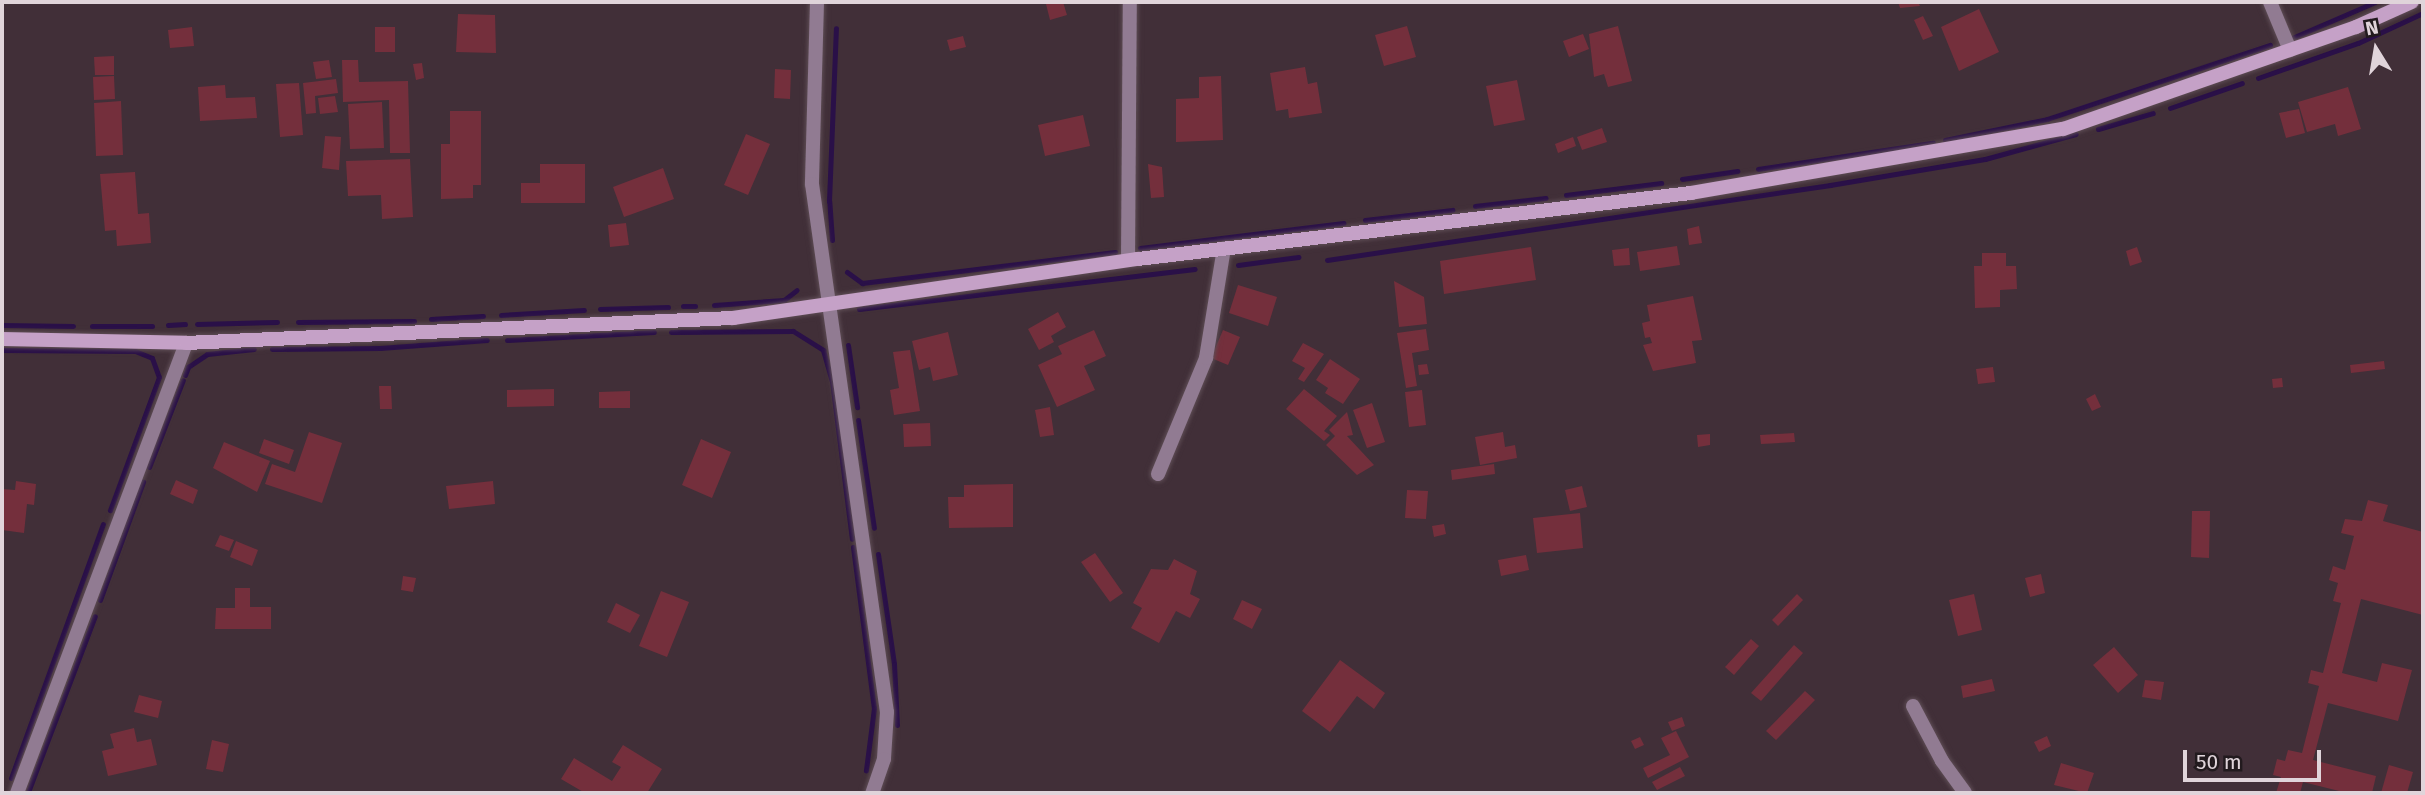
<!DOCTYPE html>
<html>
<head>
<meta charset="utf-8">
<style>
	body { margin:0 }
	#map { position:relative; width:2425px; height:795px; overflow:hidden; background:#412f38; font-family:"Fira Sans",sans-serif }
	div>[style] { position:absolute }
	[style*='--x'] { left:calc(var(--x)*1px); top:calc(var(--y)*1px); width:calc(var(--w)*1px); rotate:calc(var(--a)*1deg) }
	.stream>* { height:5px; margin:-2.5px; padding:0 2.5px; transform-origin:2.5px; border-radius:2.5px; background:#2a1048 }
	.building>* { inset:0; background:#742f3c }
	.roads { filter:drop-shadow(0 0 2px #5e4d55) drop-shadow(0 0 2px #5e4d55) }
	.street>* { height:14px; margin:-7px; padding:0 7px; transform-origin:7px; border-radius:7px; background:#917b92 }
	.secondary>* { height:14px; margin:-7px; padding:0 7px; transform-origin:7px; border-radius:7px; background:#c5a1c7 }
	span { translate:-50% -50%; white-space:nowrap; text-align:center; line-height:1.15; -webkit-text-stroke:6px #221a1e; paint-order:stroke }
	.frame { position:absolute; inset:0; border:4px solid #e0d4da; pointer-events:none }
	.north { position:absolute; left:2341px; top:14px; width:70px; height:70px; -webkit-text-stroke:5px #221a1e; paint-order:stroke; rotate:349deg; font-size:19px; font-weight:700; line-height:28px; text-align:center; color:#e0d4da }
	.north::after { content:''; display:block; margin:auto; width:24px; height:32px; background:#e0d4da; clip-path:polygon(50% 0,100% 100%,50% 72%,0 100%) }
	.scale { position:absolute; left:2183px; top:750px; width:138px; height:32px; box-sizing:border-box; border:4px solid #e0d4da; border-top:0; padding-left:9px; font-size:21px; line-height:24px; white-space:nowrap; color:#e0d4da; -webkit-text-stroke:5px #221a1e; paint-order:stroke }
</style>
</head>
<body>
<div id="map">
	<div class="stream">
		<div style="--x:2292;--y:38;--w:90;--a:-23.4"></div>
		<div style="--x:2258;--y:78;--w:106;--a:-19.3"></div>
		<div style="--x:2358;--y:43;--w:72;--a:-24.8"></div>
		<div style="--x:2170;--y:108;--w:76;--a:-19.1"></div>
		<div style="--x:2098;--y:129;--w:57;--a:-16.2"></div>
		<div style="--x:1945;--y:140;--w:104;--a:-11.6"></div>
		<div style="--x:2047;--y:119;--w:235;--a:-18.4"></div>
		<div style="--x:1758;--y:169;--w:177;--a:-8.5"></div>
		<div style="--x:1682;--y:179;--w:56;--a:-8.3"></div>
		<div style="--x:1566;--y:195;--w:96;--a:-7.2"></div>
		<div style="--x:1475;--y:206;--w:71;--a:-6.4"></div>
		<div style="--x:1365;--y:220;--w:88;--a:-6.6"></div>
		<div style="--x:832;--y:240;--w:39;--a:-94"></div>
		<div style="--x:829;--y:201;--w:173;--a:-87.7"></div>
		<div style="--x:1140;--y:248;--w:205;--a:-7"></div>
		<div style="--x:1327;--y:260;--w:509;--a:-8.48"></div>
		<div style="--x:1830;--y:185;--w:157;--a:-9.5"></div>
		<div style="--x:1985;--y:159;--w:94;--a:-15.4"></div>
		<div style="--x:1238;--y:265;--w:61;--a:-7.6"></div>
		<div style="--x:847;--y:272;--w:19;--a:36"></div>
		<div style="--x:862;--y:283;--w:255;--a:-7"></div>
		<div style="--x:714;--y:305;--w:70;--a:-4.1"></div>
		<div style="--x:784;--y:300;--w:16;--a:-38"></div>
		<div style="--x:683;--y:306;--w:12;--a:0"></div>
		<div style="--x:600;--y:309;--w:68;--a:-1.7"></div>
		<div style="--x:859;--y:309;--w:338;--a:-6.8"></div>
		<div style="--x:501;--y:315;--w:83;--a:-3.4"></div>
		<div style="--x:431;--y:319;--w:52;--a:-3.3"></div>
		<div style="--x:298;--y:322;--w:116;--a:-0.5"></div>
		<div style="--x:197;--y:324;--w:80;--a:-1.4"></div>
		<div style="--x:2;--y:325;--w:71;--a:0.8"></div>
		<div style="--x:168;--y:325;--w:17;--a:-3"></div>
		<div style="--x:92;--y:326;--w:60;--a:0"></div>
		<div style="--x:671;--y:332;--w:122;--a:-0.5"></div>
		<div style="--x:793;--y:331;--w:36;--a:32"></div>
		<div style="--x:823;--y:350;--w:32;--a:74"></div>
		<div style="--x:832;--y:381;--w:159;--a:82.8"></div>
		<div style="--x:507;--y:340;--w:147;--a:-3.1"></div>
		<div style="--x:848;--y:345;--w:63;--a:81.7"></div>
		<div style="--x:272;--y:349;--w:108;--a:-0.5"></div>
		<div style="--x:380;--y:348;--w:107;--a:-4.3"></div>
		<div style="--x:2;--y:350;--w:133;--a:0.4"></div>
		<div style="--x:135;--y:351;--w:18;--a:22"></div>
		<div style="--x:152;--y:358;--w:20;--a:70"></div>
		<div style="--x:159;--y:377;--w:142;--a:110.2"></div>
		<div style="--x:185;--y:375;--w:9;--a:-69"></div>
		<div style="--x:188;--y:367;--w:23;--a:-34"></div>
		<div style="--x:207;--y:354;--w:47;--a:-6.1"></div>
		<div style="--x:858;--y:420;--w:109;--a:81.6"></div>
		<div style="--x:149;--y:467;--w:93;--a:-68.7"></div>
		<div style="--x:853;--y:547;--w:162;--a:82.6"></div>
		<div style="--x:874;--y:708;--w:63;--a:97.4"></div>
		<div style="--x:878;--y:554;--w:111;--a:81.7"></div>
		<div style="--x:894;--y:664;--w:61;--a:87.2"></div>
		<div style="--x:100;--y:600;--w:126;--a:-70"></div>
		<div style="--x:11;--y:778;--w:270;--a:-70.1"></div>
		<div style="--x:28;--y:792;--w:188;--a:-69.2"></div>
	</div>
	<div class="building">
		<div style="clip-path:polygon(1063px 2px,1067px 15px,1050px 20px,1046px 4px)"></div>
		<div style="clip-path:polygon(1898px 2px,1918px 2px,1920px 6px,1900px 8px)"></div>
		<div style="clip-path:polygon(1979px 9px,1999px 52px,1959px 71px,1941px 27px)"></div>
		<div style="clip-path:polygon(458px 14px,495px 15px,496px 53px,456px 52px)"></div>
		<div style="clip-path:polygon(1923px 16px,1933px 36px,1923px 40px,1914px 20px)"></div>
		<div style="clip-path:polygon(1407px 26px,1416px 57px,1384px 66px,1375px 35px)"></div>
		<div style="clip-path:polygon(1618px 26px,1632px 81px,1608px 87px,1604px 74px,1594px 77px,1589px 34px)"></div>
		<div style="clip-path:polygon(192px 27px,194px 46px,170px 48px,168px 30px)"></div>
		<div style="clip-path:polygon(375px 27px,395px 27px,395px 52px,375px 52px)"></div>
		<div style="clip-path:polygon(1583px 34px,1589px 49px,1569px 57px,1563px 41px)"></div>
		<div style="clip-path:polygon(963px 36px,966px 47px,950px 51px,947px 40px)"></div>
		<div style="clip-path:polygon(114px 56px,114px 75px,95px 75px,94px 57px)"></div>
		<div style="clip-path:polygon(329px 60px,332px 77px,316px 79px,313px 62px)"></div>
		<div style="clip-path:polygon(342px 60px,358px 60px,359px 82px,408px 81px,410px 153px,390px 153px,389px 100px,343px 102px)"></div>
		<div style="clip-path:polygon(422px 63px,424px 78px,416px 80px,413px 64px)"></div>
		<div style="clip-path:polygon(1305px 67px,1308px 84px,1317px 82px,1322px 113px,1289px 118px,1288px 109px,1276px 111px,1270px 73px)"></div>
		<div style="clip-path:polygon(775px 69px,791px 70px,790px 99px,774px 98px)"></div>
		<div style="clip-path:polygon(114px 76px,115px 99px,94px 100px,93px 77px)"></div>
		<div style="clip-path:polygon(1221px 76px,1223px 140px,1176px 142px,1176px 99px,1199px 98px,1199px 77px)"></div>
		<div style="clip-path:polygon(336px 79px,338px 93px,315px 96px,316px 113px,306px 114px,303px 83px)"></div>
		<div style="clip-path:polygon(1517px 80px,1525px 120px,1494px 126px,1486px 86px)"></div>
		<div style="clip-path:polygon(299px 83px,303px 135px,280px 137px,276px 84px)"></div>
		<div style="clip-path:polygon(225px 85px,226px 98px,255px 97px,257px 118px,200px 121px,198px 87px)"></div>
		<div style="clip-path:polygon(2348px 87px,2361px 129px,2338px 136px,2335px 124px,2307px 132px,2298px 102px)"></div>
		<div style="clip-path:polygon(335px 96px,338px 112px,320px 114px,318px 98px)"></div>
		<div style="clip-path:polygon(121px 101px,123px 155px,96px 156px,94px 103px)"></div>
		<div style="clip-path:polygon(382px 102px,384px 148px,350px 149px,348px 104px)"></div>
		<div style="clip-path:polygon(2299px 109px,2305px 133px,2286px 138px,2279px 113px)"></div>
		<div style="clip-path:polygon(450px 111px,481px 111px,481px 185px,473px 185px,473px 198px,441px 199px,441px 144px,450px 144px)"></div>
		<div style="clip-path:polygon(1083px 115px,1090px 146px,1045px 156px,1038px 125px)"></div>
		<div style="clip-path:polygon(1602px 128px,1607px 142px,1582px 150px,1577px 137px)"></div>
		<div style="clip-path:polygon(746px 134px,770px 144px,748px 195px,724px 185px)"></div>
		<div style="clip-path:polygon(325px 136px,341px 137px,339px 170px,322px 168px)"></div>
		<div style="clip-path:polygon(1573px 137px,1576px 146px,1558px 153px,1555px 144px)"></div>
		<div style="clip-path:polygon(410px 159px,413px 217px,382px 219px,381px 195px,348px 196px,346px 161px)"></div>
		<div style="clip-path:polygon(540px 164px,585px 164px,585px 203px,521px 203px,521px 183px,540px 183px)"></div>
		<div style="clip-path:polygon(1148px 164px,1162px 167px,1164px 197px,1151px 198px)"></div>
		<div style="clip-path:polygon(663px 168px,674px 199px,624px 217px,613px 187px)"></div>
		<div style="clip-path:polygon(135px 172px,138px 214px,149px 213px,151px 243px,117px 246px,116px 230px,105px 231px,100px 174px)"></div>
		<div style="clip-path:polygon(626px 223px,629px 245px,610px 247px,608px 225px)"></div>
		<div style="clip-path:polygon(1699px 226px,1702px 243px,1689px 245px,1687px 229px)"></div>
		<div style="clip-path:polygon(1677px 246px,1680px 265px,1640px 271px,1637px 252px)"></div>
		<div style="clip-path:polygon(1531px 247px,1536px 280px,1444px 294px,1440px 261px)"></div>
		<div style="clip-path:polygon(2137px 247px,2142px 262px,2130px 266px,2126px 251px)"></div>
		<div style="clip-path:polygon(1629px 248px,1630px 265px,1614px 266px,1612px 250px)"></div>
		<div style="clip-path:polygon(1982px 253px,2006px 253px,2006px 266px,2016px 266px,2017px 289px,2000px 290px,2000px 307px,1975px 308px,1974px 266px,1982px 266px)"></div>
		<div style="clip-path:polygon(1394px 281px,1424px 297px,1427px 324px,1399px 327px)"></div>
		<div style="clip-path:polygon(1238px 285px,1277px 297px,1268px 326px,1229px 313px)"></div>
		<div style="clip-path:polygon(1693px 296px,1702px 340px,1692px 341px,1696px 363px,1653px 371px,1643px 345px,1652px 343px,1650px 337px,1645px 338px,1642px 323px,1650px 321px,1647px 305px)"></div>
		<div style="clip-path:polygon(1058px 312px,1066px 327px,1051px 336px,1054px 342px,1039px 350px,1028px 329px)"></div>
		<div style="clip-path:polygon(1426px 329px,1429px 350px,1412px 353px,1417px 386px,1406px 388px,1397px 333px)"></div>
		<div style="clip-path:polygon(1094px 330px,1106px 356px,1084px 366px,1095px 390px,1057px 407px,1038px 365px,1062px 354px,1058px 346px)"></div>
		<div style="clip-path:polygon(1223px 330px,1240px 337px,1228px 365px,1211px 358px)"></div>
		<div style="clip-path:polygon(948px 332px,958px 375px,933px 381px,930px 367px,919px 370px,912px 341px)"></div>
		<div style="clip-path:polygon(1303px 343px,1324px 354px,1304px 382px,1298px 379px,1305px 368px,1292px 361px)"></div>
		<div style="clip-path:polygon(910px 350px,920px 411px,894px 415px,890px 390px,899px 388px,893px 352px)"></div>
		<div style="clip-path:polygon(1330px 359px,1360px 379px,1343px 404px,1325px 393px,1328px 388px,1316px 380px)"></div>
		<div style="clip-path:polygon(2384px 361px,2385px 369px,2351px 373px,2350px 365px)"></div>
		<div style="clip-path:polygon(1427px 364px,1429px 374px,1419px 375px,1418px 365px)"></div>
		<div style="clip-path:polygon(1993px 367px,1995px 382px,1978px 384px,1976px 369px)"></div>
		<div style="clip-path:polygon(2282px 378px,2283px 387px,2273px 388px,2272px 379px)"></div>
		<div style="clip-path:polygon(379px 386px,391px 386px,392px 409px,380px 409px)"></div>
		<div style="clip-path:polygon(554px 389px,554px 406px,507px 407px,507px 390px)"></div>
		<div style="clip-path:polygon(1304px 389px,1337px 416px,1324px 431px,1330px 435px,1324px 441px,1286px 409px)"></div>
		<div style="clip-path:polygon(1422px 390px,1426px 425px,1409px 427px,1405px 392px)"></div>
		<div style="clip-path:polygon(630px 391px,630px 408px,599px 408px,599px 392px)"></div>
		<div style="clip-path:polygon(2095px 394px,2101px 407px,2092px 411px,2086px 399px)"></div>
		<div style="clip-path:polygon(1372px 403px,1385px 442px,1367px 448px,1353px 410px)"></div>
		<div style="clip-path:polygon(1050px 407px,1054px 435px,1040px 437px,1035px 410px)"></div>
		<div style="clip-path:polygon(1347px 412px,1353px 435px,1347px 436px,1374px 465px,1357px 475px,1326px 445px,1335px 436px,1329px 430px)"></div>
		<div style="clip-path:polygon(930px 423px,931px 446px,904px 447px,903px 424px)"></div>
		<div style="clip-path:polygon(309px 432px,342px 443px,322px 503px,265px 484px,272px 464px,295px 472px)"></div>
		<div style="clip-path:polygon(1503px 432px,1505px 447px,1515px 445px,1517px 458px,1480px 465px,1475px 437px)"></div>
		<div style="clip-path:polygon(1794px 433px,1795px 442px,1761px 444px,1760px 435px)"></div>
		<div style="clip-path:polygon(1710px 434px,1710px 445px,1698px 447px,1697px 435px)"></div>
		<div style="clip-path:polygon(264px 439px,294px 450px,289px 464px,259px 453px)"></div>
		<div style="clip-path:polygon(701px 439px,731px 452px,712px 498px,682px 485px)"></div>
		<div style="clip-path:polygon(224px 442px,270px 461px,257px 492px,213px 468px)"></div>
		<div style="clip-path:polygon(1494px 464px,1495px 474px,1452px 480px,1451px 470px)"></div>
		<div style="clip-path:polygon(176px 480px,198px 490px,193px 504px,170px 494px)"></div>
		<div style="clip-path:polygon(16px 481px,36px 484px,34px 505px,27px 504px,24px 533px,2px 530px,2px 489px,15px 490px)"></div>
		<div style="clip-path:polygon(493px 481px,495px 504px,449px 509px,446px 486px)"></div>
		<div style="clip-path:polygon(1013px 484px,1013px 527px,949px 528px,948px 497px,964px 497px,964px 485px)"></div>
		<div style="clip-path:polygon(1582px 486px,1587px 507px,1570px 511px,1565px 490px)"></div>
		<div style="clip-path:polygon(1407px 490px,1428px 491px,1426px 519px,1405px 518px)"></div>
		<div style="clip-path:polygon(2368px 500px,2388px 505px,2383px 521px,2423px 532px,2423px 615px,2361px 599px,2342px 673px,2377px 682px,2382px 663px,2412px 670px,2398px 721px,2328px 703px,2313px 760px,2376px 776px,2372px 793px,2347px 793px,2303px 782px,2300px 793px,2276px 793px,2281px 777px,2273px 775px,2277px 759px,2285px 761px,2288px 750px,2302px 753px,2319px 686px,2308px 683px,2311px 670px,2323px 673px,2341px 603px,2333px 601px,2338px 583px,2329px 580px,2333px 566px,2345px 570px,2354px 536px,2341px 533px,2345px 519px,2362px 521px)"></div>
		<div style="clip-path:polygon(2192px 511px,2210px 511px,2209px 558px,2191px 557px)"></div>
		<div style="clip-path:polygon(1580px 513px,1583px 548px,1537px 553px,1533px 518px)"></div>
		<div style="clip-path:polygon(1444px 524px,1446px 534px,1434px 537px,1432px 526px)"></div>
		<div style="clip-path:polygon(220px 535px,234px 540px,229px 551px,215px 546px)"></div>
		<div style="clip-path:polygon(236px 541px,258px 550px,252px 566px,230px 557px)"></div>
		<div style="clip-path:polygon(1095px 553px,1123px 593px,1110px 602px,1081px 562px)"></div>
		<div style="clip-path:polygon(1526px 555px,1529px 570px,1501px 576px,1498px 560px)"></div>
		<div style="clip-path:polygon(1174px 559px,1197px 571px,1190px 594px,1200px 599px,1190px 618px,1176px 611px,1159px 643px,1131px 628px,1142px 608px,1133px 603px,1151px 569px,1168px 570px)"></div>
		<div style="clip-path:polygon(2041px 574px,2045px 593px,2030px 597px,2025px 578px)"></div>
		<div style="clip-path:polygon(403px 576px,416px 578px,413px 592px,401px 590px)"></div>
		<div style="clip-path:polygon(235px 588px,250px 588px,250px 607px,271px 607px,271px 629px,215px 629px,216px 608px,235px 608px)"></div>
		<div style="clip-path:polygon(661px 591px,689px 602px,667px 657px,639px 646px)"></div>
		<div style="clip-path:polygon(1797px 594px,1803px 600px,1778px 626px,1772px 620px)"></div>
		<div style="clip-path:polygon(1974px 594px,1982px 630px,1958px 636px,1949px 600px)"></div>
		<div style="clip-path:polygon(1242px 600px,1262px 609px,1252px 629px,1233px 619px)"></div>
		<div style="clip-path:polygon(616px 603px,640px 615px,630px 633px,607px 622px)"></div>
		<div style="clip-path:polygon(1751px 639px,1759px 646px,1734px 675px,1725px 667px)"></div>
		<div style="clip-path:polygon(1794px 645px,1803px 653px,1761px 701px,1751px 693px)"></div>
		<div style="clip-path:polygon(2114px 647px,2138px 675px,2118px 693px,2093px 665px)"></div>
		<div style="clip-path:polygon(1340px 660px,1385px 693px,1374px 709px,1357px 696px,1330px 732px,1302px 711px)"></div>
		<div style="clip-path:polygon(1992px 679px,1995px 691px,1963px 698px,1961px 686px)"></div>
		<div style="clip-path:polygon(2145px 680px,2164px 682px,2161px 700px,2142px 697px)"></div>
		<div style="clip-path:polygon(1805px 691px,1815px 700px,1776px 740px,1766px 731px)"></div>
		<div style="clip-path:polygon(139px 695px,162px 701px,158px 718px,134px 712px)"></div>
		<div style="clip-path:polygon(1682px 717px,1685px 726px,1672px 731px,1668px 722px)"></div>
		<div style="clip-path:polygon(134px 728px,137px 742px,151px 739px,157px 765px,108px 776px,102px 751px,114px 748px,110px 734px)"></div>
		<div style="clip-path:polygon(1676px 731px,1689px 757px,1648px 778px,1643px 768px,1670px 755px,1661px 738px)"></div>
		<div style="clip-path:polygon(2047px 736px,2051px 746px,2039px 752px,2034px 742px)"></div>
		<div style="clip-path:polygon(1640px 737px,1644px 745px,1635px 749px,1631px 741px)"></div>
		<div style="clip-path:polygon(212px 740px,229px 744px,223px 772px,206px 769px)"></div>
		<div style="clip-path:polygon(623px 745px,662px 769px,647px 793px,585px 793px,561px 779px,574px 758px,612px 781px,621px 767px,612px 762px)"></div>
		<div style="clip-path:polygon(2061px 763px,2094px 773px,2087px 793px,2054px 785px)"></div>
		<div style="clip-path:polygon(2389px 765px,2413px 772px,2407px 793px,2381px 793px)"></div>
		<div style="clip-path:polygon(1680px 767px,1685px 776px,1657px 790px,1652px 782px)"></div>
	</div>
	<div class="roads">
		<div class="street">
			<div style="--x:817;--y:2;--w:182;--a:91.6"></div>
			<div style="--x:812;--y:184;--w:533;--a:81.92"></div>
			<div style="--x:887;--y:712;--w:47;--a:93.7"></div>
			<div style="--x:884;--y:759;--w:36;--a:109"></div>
			<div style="--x:2270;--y:2;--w:52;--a:67.4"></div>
			<div style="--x:1128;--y:260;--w:258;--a:-89.6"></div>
			<div style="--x:1158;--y:474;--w:126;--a:-67.5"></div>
			<div style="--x:1206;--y:358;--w:111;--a:-80.7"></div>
			<div style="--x:1913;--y:706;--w:62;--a:62.2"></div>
			<div style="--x:1942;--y:761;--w:39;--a:54"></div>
			<div style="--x:17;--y:793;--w:481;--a:-69.4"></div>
		</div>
		<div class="secondary">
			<div style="--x:2;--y:339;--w:184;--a:1.2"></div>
			<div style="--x:186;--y:343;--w:548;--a:-2.62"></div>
			<div style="--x:733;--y:318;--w:409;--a:-8.3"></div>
			<div style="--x:1138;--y:259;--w:557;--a:-6.81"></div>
			<div style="--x:1691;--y:193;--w:377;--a:-9.8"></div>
			<div style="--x:2063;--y:129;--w:310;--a:-19.2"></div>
			<div style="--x:2356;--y:27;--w:61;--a:-24.1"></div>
		</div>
	</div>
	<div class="frame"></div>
	<div class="north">N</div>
	<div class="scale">50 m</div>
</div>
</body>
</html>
